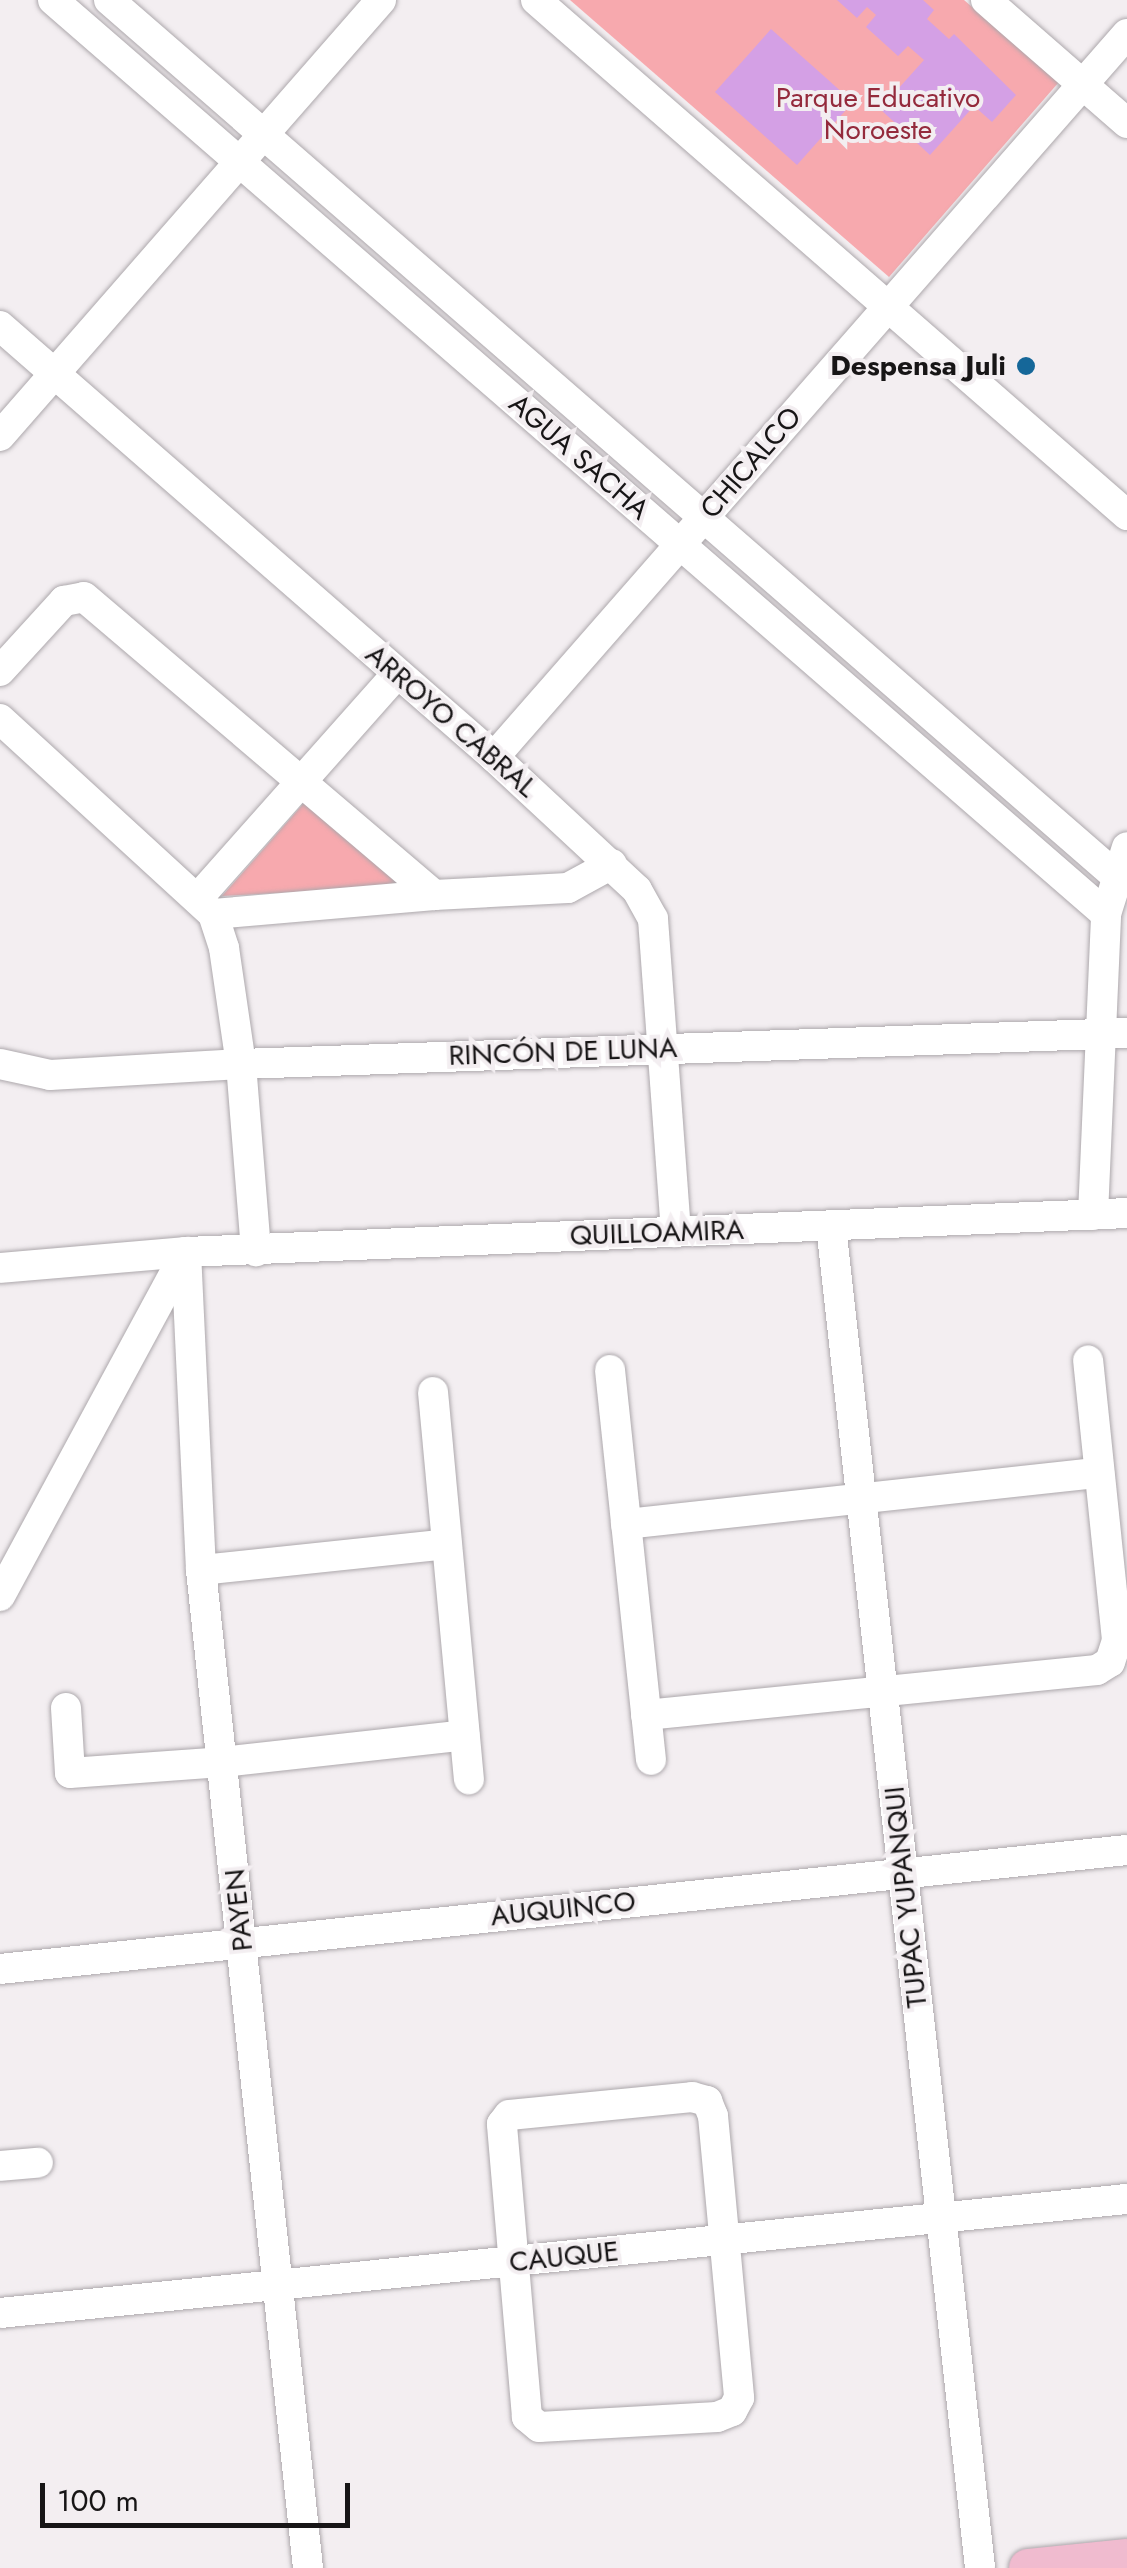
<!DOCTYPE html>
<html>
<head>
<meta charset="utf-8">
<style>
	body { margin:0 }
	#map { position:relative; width:1127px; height:2568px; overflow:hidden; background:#f3eef1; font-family:Jost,sans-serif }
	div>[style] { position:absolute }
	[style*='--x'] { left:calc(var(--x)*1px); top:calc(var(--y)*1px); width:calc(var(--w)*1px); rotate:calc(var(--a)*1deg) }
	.green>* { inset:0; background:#f7a9ae }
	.building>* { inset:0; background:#d4a0e5 }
	.roads { filter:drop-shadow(0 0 2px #ada8ac) drop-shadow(0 0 2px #ada8ac) }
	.minor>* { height:30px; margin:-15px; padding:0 15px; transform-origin:15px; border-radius:15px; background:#fff }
	.major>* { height:38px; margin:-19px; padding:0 19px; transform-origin:19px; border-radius:19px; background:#f0bbcf }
	.dots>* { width:28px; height:28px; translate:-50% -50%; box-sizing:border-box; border:5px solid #f3eef1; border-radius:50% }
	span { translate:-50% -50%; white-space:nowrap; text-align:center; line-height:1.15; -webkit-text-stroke:8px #f3eef1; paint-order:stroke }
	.park-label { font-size:28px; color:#942a3c }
	.poi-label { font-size:28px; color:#171516; font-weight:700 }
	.right { translate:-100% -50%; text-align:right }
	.street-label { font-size:28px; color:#171516 }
	.scale { position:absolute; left:40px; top:2483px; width:310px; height:45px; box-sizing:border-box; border:5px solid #171516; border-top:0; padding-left:12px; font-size:30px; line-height:35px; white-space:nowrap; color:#171516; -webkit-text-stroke:8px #f3eef1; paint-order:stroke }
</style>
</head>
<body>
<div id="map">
	<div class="green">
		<div style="clip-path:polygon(570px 0,964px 0,1059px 82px,889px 277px)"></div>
		<div style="clip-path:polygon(311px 795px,413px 886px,222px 896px)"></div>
	</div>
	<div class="building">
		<div style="clip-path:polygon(837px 0,923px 0,934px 10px,927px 19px,949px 39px,954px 34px,1016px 95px,992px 122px,974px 106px,930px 155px,880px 109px,924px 60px,908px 46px,898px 56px,866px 27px,876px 15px,867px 7px,857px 18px)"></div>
		<div style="clip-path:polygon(771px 29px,853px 102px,797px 165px,715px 92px)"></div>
	</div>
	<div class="roads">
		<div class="minor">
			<div style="--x:53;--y:0;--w:1394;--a:40.96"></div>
			<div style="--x:109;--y:0;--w:1335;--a:41.02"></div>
			<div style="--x:536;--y:0;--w:784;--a:41.07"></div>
			<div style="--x:986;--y:0;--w:187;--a:41.1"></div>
			<div style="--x:0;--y:326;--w:656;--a:41.1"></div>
			<div style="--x:494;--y:757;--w:195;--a:42.9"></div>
			<div style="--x:637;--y:890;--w:33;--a:61"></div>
			<div style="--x:653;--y:919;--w:314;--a:85.8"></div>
			<div style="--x:0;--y:436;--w:579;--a:-48.85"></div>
			<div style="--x:0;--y:671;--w:95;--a:-47.6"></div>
			<div style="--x:64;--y:601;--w:20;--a:-11"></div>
			<div style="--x:84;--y:597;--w:460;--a:40.4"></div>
			<div style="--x:434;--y:895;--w:134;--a:-3"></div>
			<div style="--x:568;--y:888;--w:50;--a:-28.6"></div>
			<div style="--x:0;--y:719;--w:289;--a:42.5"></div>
			<div style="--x:213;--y:914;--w:222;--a:-4.9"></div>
			<div style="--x:494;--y:757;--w:961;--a:-48.8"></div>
			<div style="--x:198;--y:898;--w:300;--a:-48.4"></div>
			<div style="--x:213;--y:914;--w:36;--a:72"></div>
			<div style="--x:224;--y:948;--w:117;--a:81.7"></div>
			<div style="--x:241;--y:1064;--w:188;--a:85.4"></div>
			<div style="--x:0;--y:1064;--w:51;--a:12.4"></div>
			<div style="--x:50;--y:1075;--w:191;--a:-3.3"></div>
			<div style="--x:241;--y:1064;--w:887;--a:-2"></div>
			<div style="--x:1093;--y:1215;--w:301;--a:-87.5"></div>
			<div style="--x:1106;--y:914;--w:70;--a:-72.6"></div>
			<div style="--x:831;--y:1226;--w:1350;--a:83.66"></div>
			<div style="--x:186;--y:1252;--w:318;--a:87.3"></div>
			<div style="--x:201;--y:1570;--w:1004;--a:83.88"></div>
			<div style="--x:0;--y:1268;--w:187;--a:-4.9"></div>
			<div style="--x:186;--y:1252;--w:942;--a:-2.37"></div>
			<div style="--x:610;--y:1370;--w:392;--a:84"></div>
			<div style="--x:433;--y:1392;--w:389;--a:84.7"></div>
			<div style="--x:626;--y:1524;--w:476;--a:-6.2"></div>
			<div style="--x:201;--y:1570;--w:247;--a:-6"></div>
			<div style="--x:0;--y:1596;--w:389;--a:-61.6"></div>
			<div style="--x:66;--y:1708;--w:65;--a:86.5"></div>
			<div style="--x:70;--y:1773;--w:152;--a:-4.1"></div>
			<div style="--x:222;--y:1762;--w:244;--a:-6.3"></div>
			<div style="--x:646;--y:1715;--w:453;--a:-5.7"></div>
			<div style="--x:1097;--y:1670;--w:15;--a:-32"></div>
			<div style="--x:1110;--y:1662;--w:23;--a:-72"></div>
			<div style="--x:1117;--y:1640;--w:281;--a:-95.9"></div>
			<div style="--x:0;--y:1969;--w:1133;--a:-6.03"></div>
			<div style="--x:692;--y:2097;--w:16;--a:15"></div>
			<div style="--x:707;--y:2101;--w:16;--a:68"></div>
			<div style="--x:713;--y:2116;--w:283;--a:84.7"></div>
			<div style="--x:739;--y:2398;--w:15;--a:118"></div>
			<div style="--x:732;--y:2411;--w:16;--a:158"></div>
			<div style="--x:717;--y:2417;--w:178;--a:176.8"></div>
			<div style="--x:539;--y:2427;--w:16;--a:-140"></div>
			<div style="--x:527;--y:2417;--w:294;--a:-94.9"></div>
			<div style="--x:502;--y:2124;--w:11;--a:-52"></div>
			<div style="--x:509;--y:2115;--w:184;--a:-5.6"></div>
			<div style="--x:0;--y:2166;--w:38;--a:-5"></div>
			<div style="--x:0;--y:2313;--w:1133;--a:-5.78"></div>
		</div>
		<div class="major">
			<div style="--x:1028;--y:2568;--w:100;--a:-5.8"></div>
		</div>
	</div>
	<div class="dots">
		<div style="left:1026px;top:366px;background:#156799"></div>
	</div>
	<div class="park-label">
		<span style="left:878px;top:114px">Parque Educativo<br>Noroeste</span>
	</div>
	<div class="poi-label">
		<span class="right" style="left:1006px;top:366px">Despensa Juli</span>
	</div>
	<div class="street-label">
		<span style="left:579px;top:457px;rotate:41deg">AGUA SACHA</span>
		<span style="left:751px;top:463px;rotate:-49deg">CHICALCO</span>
		<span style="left:451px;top:721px;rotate:41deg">ARROYO CABRAL</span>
		<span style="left:563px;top:1052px;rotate:-2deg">RINCÓN DE LUNA</span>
		<span style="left:657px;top:1233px;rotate:-2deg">QUILLOAMIRA</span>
		<span style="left:906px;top:1897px;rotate:-96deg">TUPAC YUPANQUI</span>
		<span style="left:563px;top:1909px;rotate:-6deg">AUQUINCO</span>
		<span style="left:239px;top:1910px;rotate:-96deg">PAYEN</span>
		<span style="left:564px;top:2257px;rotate:-6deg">CAUQUE</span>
	</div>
	<div class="scale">100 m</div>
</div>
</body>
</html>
